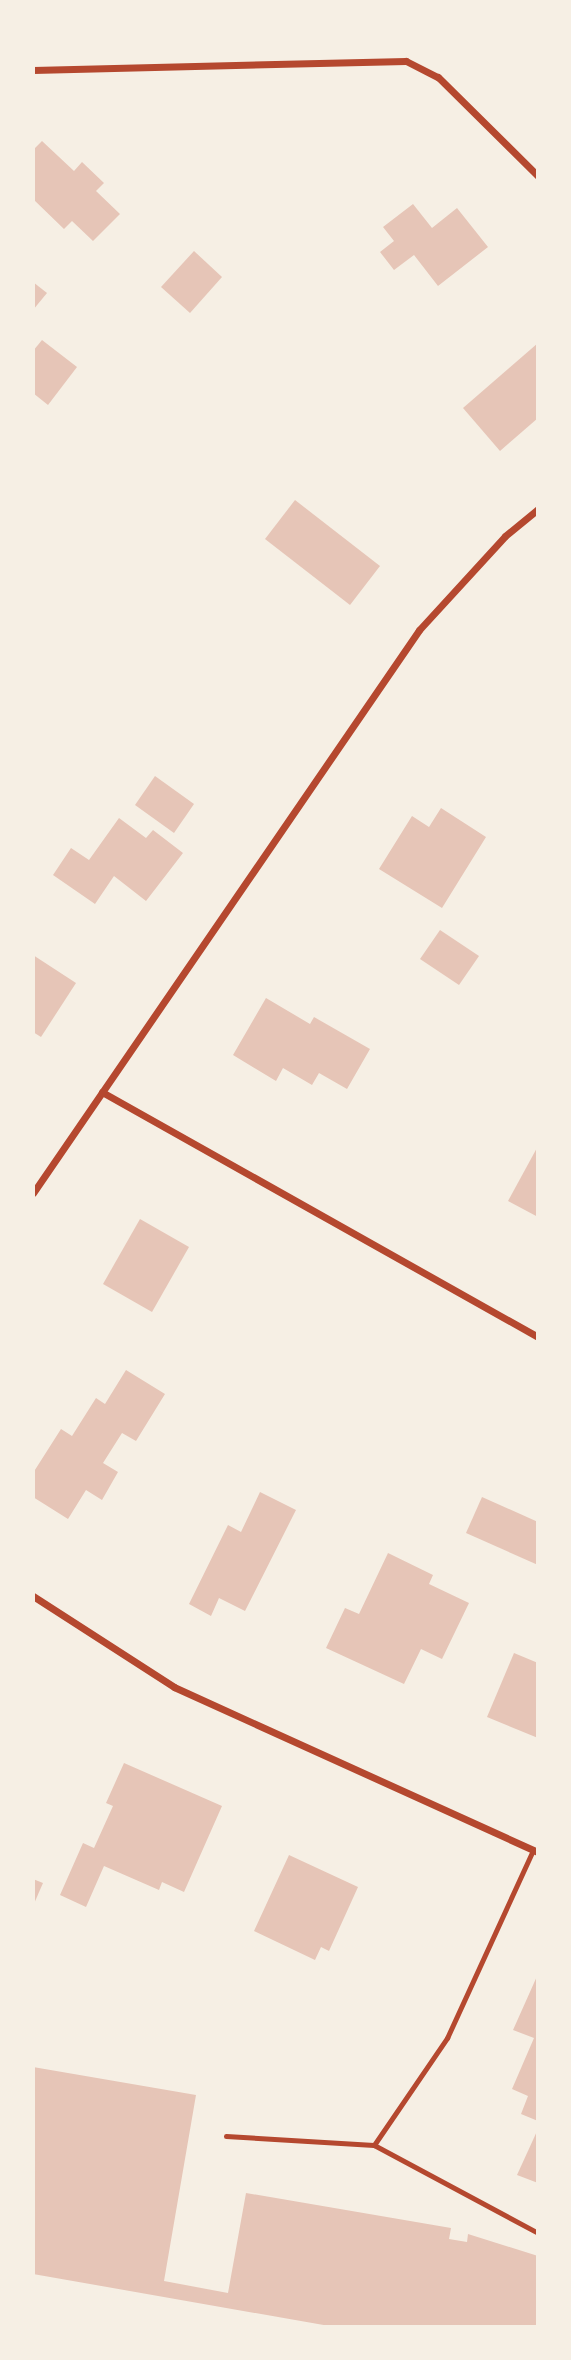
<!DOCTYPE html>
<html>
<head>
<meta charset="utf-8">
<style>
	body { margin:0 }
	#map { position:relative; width:571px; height:2360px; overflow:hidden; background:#f6efe4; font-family:Figtree,sans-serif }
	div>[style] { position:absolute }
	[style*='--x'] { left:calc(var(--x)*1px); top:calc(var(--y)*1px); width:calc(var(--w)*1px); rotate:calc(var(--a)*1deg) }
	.building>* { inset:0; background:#e6c5b7 }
	.service>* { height:5px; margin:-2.5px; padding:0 2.5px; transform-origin:2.5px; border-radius:2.5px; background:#b5482f }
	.minor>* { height:7px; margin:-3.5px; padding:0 3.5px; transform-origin:3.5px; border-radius:3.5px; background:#b5482f }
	span { translate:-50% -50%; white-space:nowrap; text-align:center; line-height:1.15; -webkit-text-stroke:5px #f6efe4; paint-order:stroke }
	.frame { position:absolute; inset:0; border:35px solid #f6efe4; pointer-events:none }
</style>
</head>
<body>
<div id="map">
	<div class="building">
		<div style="clip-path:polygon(42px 141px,74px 171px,82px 162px,104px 183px,96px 191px,120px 214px,93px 241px,72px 221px,64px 229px,33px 199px,33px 150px)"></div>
		<div style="clip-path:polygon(413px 204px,432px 228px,457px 208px,488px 247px,438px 286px,414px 255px,394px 270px,380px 252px,394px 241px,383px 227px)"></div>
		<div style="clip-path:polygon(194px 251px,222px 277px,190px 313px,161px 287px)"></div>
		<div style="clip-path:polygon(33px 282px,47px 293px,33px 310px)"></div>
		<div style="clip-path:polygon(42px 340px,77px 367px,48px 405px,33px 393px,33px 351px)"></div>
		<div style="clip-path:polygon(538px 343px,538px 418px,500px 451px,463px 408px)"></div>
		<div style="clip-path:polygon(295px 500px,380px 566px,350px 605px,265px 539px)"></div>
		<div style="clip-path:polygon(155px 776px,194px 804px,174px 833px,135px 805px)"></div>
		<div style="clip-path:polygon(441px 808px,486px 837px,442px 908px,379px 869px,412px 816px,429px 827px)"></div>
		<div style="clip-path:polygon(119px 818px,146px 838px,153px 830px,183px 853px,146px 901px,114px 876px,95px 904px,53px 875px,71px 848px,89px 860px)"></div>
		<div style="clip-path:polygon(440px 930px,479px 956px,459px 985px,420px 959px)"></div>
		<div style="clip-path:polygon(33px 955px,76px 983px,41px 1037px,33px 1032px)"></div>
		<div style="clip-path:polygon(266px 998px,310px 1024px,314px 1017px,370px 1049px,347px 1089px,319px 1073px,312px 1085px,283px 1068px,276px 1081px,233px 1055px)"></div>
		<div style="clip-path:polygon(538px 1146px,538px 1217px,508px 1201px)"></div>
		<div style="clip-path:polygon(140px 1219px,189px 1247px,152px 1312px,103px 1284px)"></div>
		<div style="clip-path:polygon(126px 1370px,165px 1394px,136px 1441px,122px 1433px,103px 1463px,118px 1472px,102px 1500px,86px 1490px,68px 1519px,33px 1497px,33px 1473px,61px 1429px,72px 1436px,96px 1398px,105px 1404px)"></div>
		<div style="clip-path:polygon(260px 1492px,296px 1510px,245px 1611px,219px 1598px,211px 1616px,189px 1604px,228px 1525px,241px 1532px)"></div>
		<div style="clip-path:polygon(482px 1497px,538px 1522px,538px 1565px,466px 1533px)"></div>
		<div style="clip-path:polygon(388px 1553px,433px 1575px,429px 1584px,469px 1603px,442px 1659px,421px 1649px,404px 1684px,326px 1648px,345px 1608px,359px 1614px)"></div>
		<div style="clip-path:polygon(514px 1653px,538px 1663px,538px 1738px,487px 1717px)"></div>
		<div style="clip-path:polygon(124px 1763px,222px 1806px,184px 1892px,162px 1882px,159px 1890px,104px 1866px,86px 1907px,60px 1895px,83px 1843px,94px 1848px,113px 1806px,106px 1803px)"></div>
		<div style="clip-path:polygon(289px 1855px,358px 1887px,329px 1951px,321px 1947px,315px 1960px,254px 1931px)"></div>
		<div style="clip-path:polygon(33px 1879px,43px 1883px,33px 1906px)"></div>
		<div style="clip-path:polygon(538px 1974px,538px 2121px,521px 2114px,528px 2096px,512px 2089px,534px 2038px,513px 2030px)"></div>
		<div style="clip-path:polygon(33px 2067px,196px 2095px,164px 2281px,228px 2293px,246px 2193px,451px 2228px,449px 2239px,467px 2242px,468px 2234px,538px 2256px,538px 2327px,335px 2327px,33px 2274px)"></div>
		<div style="clip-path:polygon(538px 2129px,538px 2183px,517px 2175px)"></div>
	</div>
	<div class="service">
		<div style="--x:226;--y:2136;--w:148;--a:3.5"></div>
		<div style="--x:374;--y:2145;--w:130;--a:-55.7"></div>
		<div style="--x:447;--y:2038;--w:207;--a:-65.4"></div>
		<div style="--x:374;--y:2145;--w:186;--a:28.2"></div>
	</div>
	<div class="minor">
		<div style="--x:33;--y:70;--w:373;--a:-1.4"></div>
		<div style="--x:406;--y:61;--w:36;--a:27"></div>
		<div style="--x:438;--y:77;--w:141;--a:44.7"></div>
		<div style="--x:102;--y:1092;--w:500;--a:29.33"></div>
		<div style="--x:33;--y:1193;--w:683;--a:-55.56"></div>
		<div style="--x:419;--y:630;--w:127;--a:-47.5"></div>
		<div style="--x:505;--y:536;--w:43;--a:-39.3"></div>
		<div style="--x:33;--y:1596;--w:168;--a:32.8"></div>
		<div style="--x:174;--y:1687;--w:400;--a:24.4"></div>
	</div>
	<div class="frame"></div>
</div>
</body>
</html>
